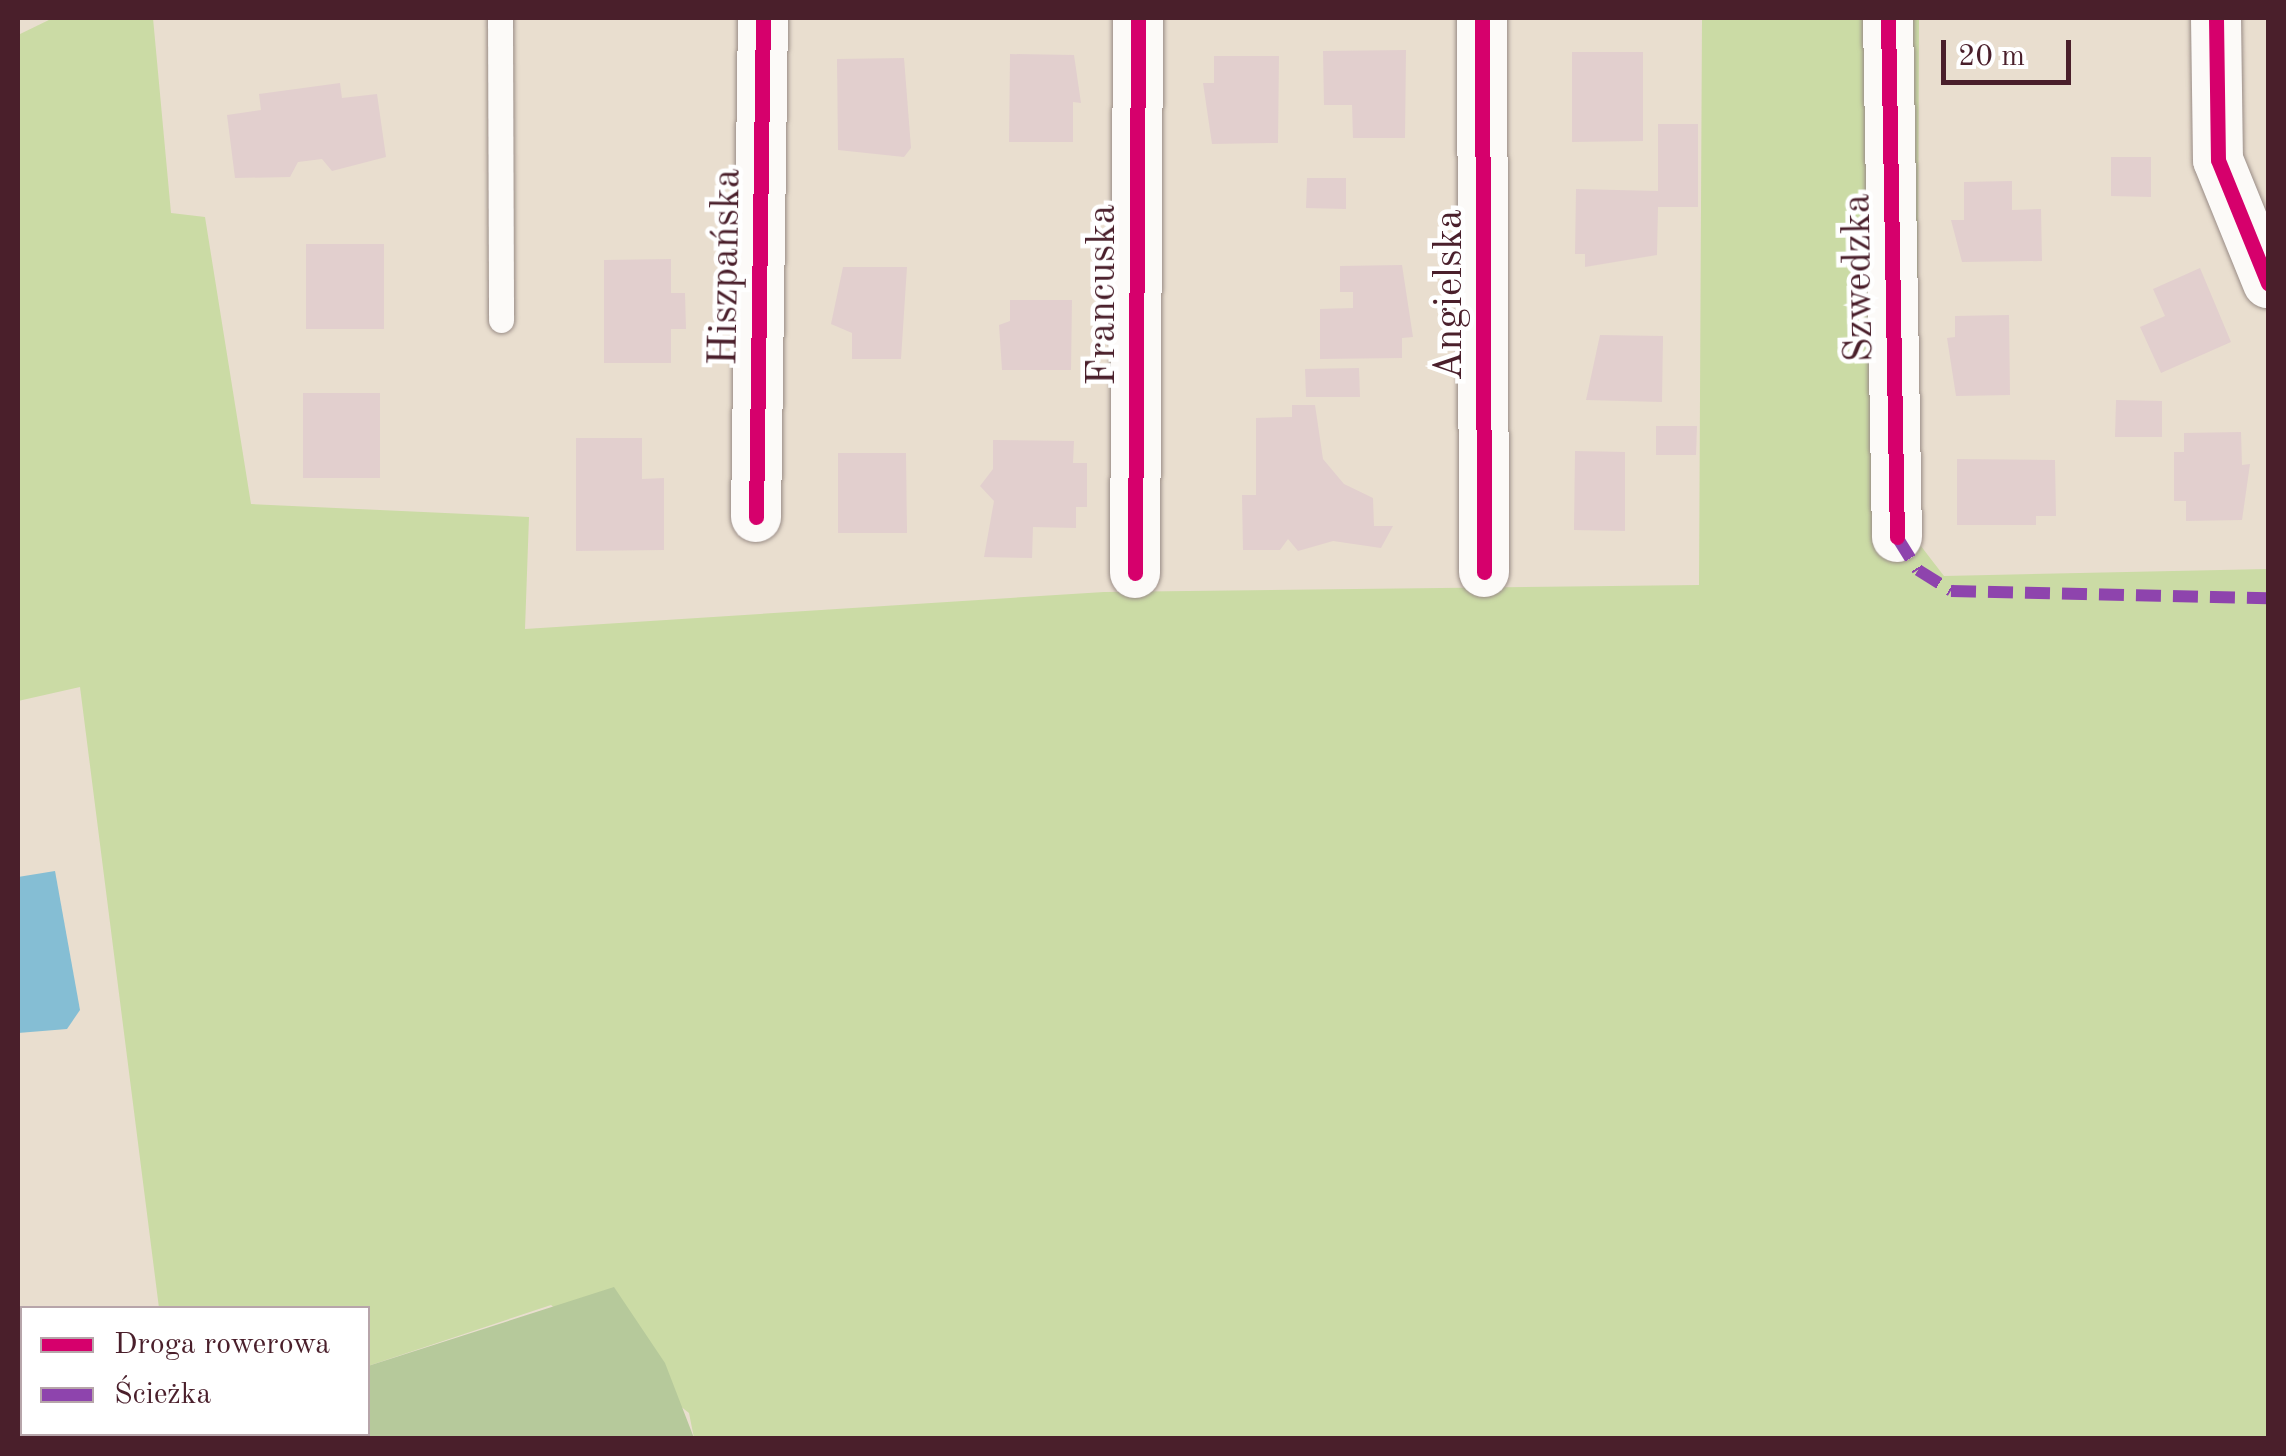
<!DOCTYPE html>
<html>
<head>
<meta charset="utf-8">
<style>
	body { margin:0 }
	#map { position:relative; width:2286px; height:1456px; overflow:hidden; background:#e9decf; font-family:"Old Standard TT",serif }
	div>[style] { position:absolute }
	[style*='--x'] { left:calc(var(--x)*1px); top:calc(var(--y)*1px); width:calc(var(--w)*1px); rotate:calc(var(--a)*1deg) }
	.green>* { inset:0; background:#cbdba5 }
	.forest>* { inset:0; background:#b6c99b }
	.water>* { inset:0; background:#85bed4 }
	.building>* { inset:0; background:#e2cfce }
	.roads { filter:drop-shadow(0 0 2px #998c86) drop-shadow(0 0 2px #998c86) }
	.service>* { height:25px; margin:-12.5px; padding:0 12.5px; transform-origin:12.5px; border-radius:12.5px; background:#fcfaf8 }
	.minor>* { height:50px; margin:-25px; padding:0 25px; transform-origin:25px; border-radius:25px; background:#fcfaf8 }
	.quiet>* { height:12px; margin-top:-6px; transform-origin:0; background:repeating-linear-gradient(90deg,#8e44ad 0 25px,transparent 0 37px) }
	.cycleway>* { height:15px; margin:-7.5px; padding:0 7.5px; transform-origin:7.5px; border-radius:7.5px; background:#d6006c }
	span { translate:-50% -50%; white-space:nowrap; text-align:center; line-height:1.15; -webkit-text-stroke:9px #fff; paint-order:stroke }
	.street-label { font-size:40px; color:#4a1f2b }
	.frame { position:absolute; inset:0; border:20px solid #4a1f2b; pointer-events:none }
	.legend { position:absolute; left:20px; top:1306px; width:350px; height:130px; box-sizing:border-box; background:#fff; border:2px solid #b7a5aa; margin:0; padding:12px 18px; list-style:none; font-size:30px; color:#4a1f2b }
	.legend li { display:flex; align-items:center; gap:20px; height:50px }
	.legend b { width:50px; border:2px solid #b7a5aa }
	.scale { position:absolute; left:1941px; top:40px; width:130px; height:45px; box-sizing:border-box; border:5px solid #4a1f2b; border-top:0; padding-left:12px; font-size:30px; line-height:35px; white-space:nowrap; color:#4a1f2b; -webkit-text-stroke:8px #fff; paint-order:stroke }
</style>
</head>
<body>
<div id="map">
	<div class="green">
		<div style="clip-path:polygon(53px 18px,153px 18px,171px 213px,205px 217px,251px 504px,529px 517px,525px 629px,1104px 592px,1699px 585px,1702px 18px,1919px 18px,1917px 541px,1944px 576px,2268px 569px,2268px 1438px,694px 1438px,689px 1413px,551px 1305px,368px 1366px,368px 1308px,159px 1308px,80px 687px,18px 701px,18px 35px)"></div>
	</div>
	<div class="forest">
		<div style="clip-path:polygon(614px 1287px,665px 1363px,694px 1438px,206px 1438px,368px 1434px,368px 1366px)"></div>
	</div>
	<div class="water">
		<div style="clip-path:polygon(55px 871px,80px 1010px,67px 1029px,18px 1033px,18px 877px)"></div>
	</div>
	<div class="building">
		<div style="clip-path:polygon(1406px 50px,1405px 138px,1353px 138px,1352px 105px,1324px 105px,1323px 51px)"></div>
		<div style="clip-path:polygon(1572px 52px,1643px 52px,1643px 141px,1572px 142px)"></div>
		<div style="clip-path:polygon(1010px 54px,1074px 55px,1081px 103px,1073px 102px,1073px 142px,1009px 142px)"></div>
		<div style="clip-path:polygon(1214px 56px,1279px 56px,1278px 143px,1212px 144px,1203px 83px,1214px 83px)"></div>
		<div style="clip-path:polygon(904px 58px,911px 148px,904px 157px,838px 150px,837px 59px)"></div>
		<div style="clip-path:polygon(340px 83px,342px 98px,377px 94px,386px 157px,332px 171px,322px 159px,298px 162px,290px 177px,235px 178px,227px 115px,261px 110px,259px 94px)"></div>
		<div style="clip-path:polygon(1658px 124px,1698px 124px,1698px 207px,1658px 207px,1657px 255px,1585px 267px,1585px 254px,1575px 254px,1576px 189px,1658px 191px)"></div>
		<div style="clip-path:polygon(2111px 157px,2151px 157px,2151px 197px,2111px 196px)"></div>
		<div style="clip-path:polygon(1307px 178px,1346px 178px,1346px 209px,1306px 208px)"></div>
		<div style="clip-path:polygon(2012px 181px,2012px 210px,2041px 209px,2042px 261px,1962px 262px,1951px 220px,1964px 220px,1964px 182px)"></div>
		<div style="clip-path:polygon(306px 244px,384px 244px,384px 329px,306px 329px)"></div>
		<div style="clip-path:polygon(671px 259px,671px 293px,685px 293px,686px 329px,671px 329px,671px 363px,604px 363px,604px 260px)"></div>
		<div style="clip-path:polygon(1402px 265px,1413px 337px,1402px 338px,1402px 358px,1320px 359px,1320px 309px,1353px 308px,1353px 292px,1340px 292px,1340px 266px)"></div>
		<div style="clip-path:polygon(843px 267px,907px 267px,901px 359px,852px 359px,852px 333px,831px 324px)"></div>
		<div style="clip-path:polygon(2200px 268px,2231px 342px,2161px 373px,2140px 327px,2165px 316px,2153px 289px)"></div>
		<div style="clip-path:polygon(1010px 300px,1072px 300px,1071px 370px,1002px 370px,999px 325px,1010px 321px)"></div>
		<div style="clip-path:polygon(2009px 315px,2010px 395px,1956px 396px,1947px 338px,1955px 337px,1955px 316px)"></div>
		<div style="clip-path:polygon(1600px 335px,1663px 336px,1662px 402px,1586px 400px)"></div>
		<div style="clip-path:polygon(1359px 368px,1360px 397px,1306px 397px,1305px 369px)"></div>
		<div style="clip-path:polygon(303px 393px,380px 393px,380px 478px,303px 478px)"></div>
		<div style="clip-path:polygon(2116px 400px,2162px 401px,2162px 437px,2115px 437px)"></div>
		<div style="clip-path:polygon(1292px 405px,1315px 405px,1323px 459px,1344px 484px,1373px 498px,1374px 526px,1393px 526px,1381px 548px,1333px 541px,1298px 551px,1288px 539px,1280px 550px,1243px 550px,1242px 495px,1256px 495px,1256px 418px,1292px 417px)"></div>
		<div style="clip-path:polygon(1656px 426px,1697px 426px,1696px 455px,1656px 455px)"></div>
		<div style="clip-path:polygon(2241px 432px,2242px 465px,2250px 464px,2242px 520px,2186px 521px,2186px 501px,2174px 501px,2174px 452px,2184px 452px,2184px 433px)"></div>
		<div style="clip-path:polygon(576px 438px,642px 438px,642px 479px,664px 478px,664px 550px,576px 551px)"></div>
		<div style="clip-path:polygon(993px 440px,1074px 441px,1073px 463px,1087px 463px,1087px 507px,1076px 507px,1076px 528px,1033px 527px,1032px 558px,984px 557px,994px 501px,980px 486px,993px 469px)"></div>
		<div style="clip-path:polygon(1575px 451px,1625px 452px,1625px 531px,1574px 530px)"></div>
		<div style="clip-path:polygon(838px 453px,906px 453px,907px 533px,838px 533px)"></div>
		<div style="clip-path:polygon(1957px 459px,2055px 460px,2056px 516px,2036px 516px,2036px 525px,1957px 525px)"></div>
	</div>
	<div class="roads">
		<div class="service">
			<div style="--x:500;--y:18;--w:302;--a:89.8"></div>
		</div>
		<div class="minor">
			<div style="--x:1482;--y:18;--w:554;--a:89.79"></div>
			<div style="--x:1888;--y:18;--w:519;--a:89.01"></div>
			<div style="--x:2216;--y:18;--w:142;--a:89.2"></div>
			<div style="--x:2218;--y:160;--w:133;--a:67.9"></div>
			<div style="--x:756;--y:517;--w:499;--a:-89.2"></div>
			<div style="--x:1135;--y:573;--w:555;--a:-89.69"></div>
		</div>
	</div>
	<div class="quiet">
		<div style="--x:1897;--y:537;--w:39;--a:58"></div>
		<div style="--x:1918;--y:570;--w:39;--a:32"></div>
		<div style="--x:1951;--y:591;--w:317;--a:1.3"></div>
	</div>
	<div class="cycleway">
		<div style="--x:1482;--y:18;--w:554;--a:89.79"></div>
		<div style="--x:1888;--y:18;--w:519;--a:89.01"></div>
		<div style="--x:2216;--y:18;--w:142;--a:89.2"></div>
		<div style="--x:2218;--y:160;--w:133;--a:67.9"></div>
		<div style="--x:756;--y:517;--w:499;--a:-89.2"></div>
		<div style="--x:1135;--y:573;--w:555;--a:-89.69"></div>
	</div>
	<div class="street-label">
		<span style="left:727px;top:267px;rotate:-89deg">Hiszpańska</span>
		<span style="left:1860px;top:278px;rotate:-91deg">Szwedzka</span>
		<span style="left:1104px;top:295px;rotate:-90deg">Francuska</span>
		<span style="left:1451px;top:295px;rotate:-90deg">Angielska</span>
	</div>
	<div class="frame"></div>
	<ul class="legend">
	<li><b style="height:12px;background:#d6006c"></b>Droga rowerowa</li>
	<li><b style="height:12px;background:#8e44ad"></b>Ścieżka</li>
	</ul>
	<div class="scale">20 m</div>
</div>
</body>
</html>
